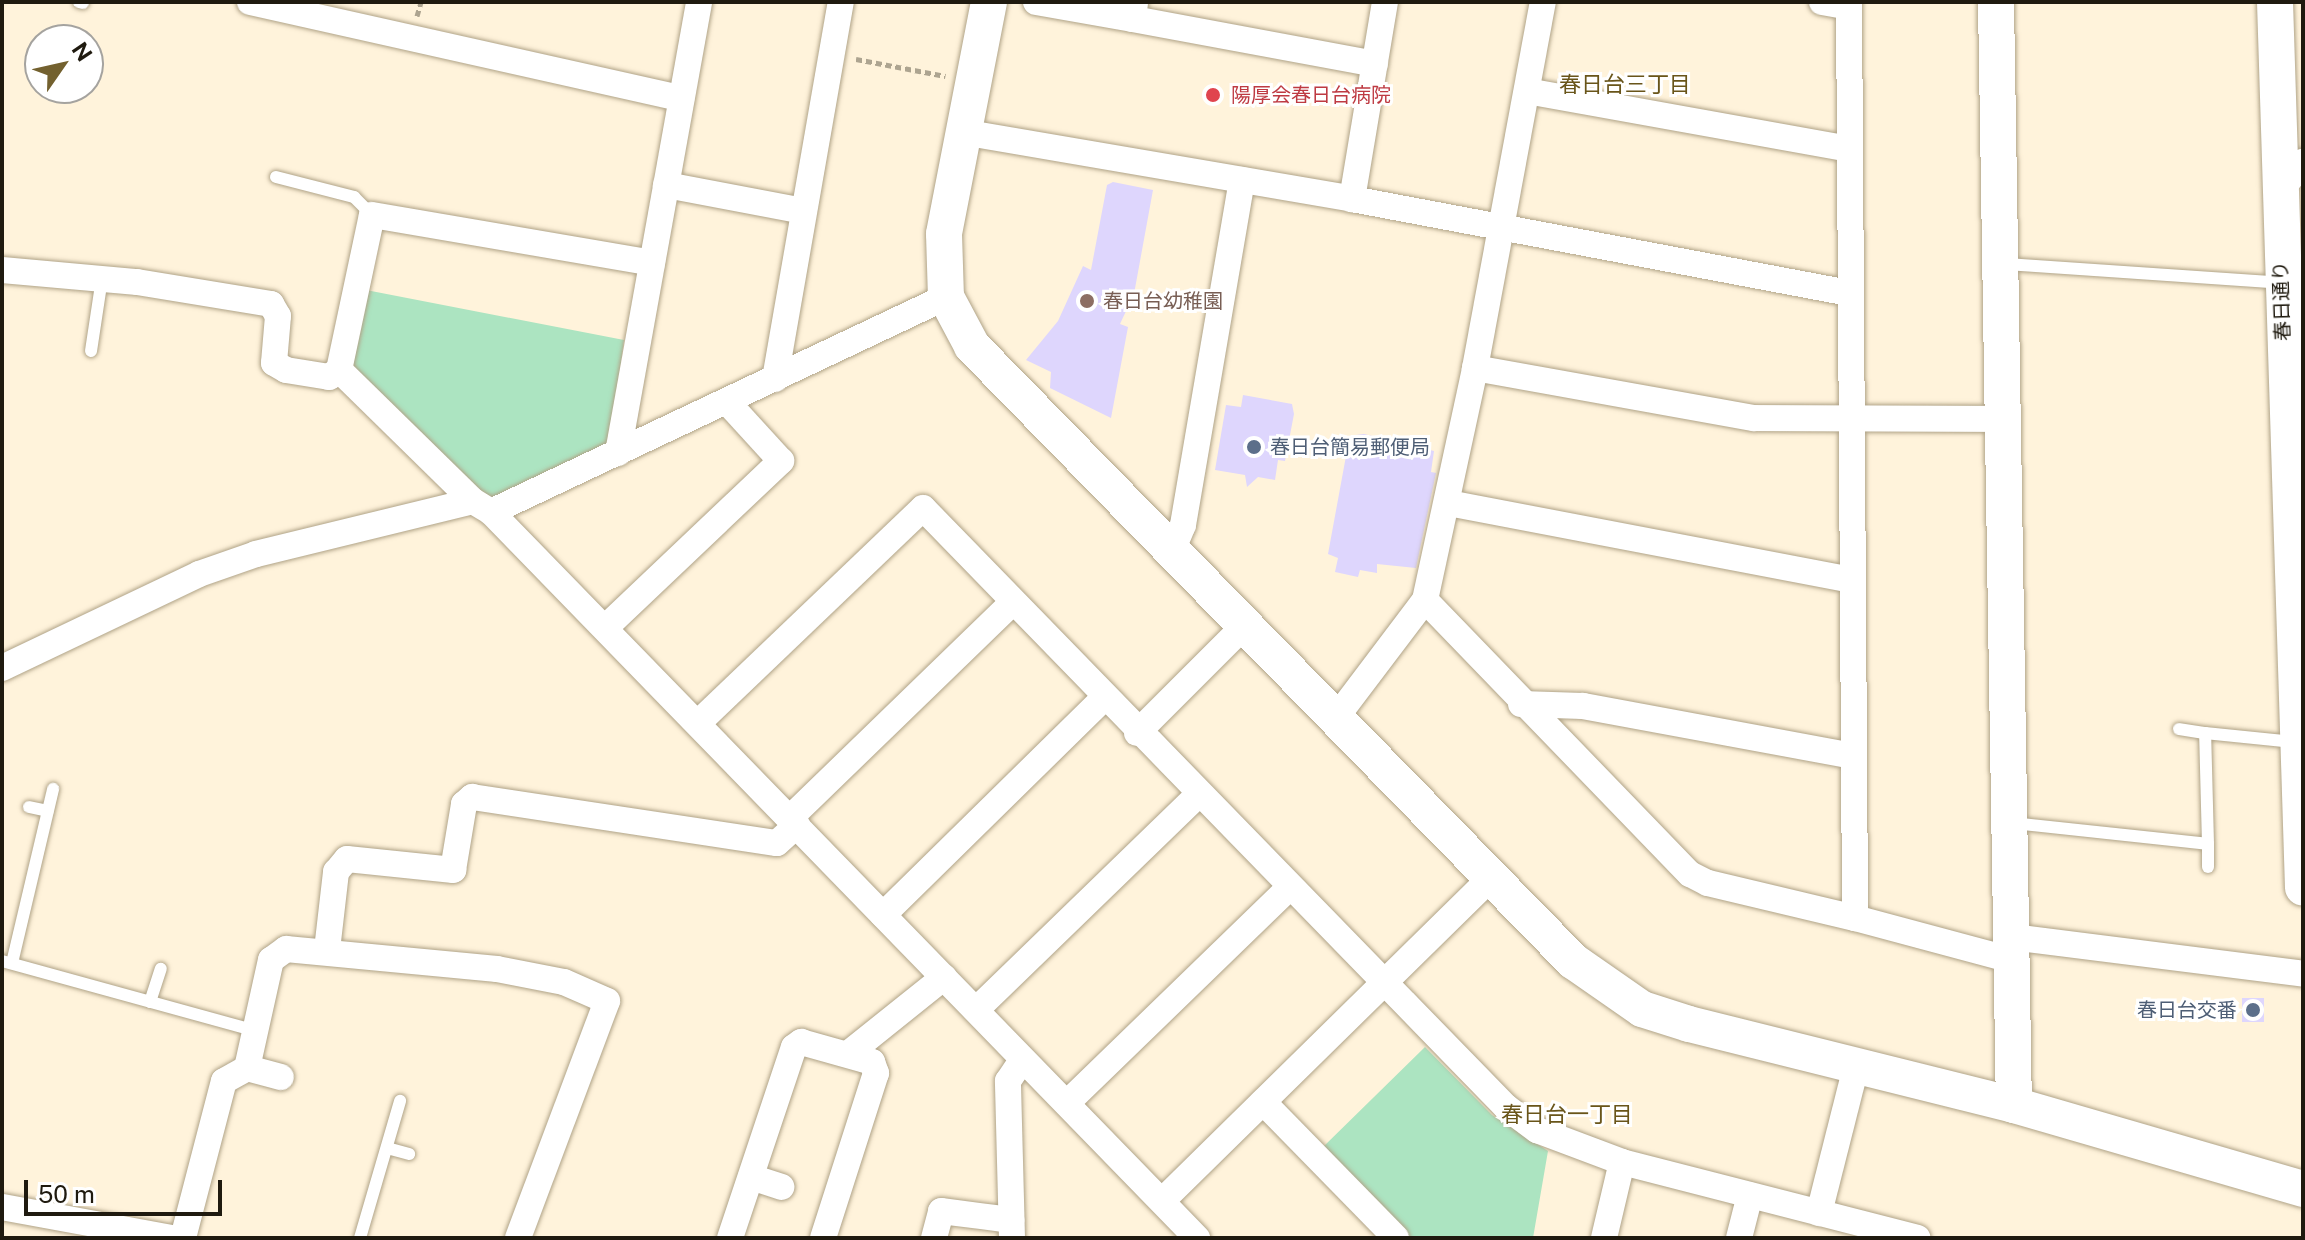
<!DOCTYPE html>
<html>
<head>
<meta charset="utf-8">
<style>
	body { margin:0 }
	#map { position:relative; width:2305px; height:1240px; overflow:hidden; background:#fff3db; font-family:"Public Sans","Noto Sans JP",sans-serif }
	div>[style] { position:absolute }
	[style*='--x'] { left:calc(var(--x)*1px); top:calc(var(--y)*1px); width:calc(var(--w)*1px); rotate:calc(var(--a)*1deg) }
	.green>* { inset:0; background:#ace4c1 }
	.building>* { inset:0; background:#ded6fd }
	.path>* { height:5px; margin-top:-2.5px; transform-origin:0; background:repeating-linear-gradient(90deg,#ada490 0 6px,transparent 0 10px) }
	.roads { filter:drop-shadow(0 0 2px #b0a387) drop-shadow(0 0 2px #b0a387) }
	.lane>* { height:12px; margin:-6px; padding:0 6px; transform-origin:6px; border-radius:6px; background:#fff }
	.street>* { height:26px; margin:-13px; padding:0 13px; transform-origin:13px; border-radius:13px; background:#fff }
	.secondary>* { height:36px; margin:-18px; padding:0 18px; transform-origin:18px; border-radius:18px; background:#fff }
	.dots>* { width:22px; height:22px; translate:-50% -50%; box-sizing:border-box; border:4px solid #fff; border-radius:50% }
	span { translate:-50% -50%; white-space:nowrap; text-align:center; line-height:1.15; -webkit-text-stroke:6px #fff; paint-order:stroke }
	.health-label { font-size:20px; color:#be3a42 }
	.left { translate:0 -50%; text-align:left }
	.education-label { font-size:20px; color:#785e54 }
	.street-label { font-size:20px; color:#1f1a0f }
	.service-label { font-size:20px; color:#4e5e75 }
	.right { translate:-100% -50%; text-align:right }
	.neighbourhood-label { font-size:22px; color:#69551a }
	.frame { position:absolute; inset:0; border:4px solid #1f1a0f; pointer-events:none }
	.north { position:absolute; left:24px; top:24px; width:80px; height:80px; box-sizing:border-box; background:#fff; border:2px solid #a5a39f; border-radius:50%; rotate:56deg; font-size:22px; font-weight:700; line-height:32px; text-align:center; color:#1f1a0f }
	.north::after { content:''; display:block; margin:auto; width:28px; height:36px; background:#73612f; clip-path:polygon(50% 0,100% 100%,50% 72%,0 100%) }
	.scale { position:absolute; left:24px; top:1180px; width:198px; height:36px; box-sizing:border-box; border:4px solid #1f1a0f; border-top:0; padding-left:10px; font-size:24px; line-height:28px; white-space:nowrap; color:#1f1a0f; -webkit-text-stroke:6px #fff; paint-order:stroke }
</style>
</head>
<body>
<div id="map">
	<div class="green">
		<div style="clip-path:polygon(366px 290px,624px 340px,610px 443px,486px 501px,351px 367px)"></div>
		<div style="clip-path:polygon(1425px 1047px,1492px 1115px,1548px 1151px,1533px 1238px,1411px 1238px,1323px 1147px)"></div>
	</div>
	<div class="building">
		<div style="clip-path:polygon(1113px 182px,1153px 190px,1134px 294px,1120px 324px,1128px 327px,1111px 418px,1050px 388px,1051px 372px,1026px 360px,1058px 321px,1083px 266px,1091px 270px,1107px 185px)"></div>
		<div style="clip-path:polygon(1243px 395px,1292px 404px,1294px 414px,1285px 461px,1278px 460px,1275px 480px,1258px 477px,1247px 487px,1245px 475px,1215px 470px,1226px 405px,1241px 407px)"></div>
		<div style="clip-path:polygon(1364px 434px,1434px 451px,1431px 472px,1436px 473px,1416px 568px,1377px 564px,1377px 573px,1360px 570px,1358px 577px,1335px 572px,1338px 558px,1328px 554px,1346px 456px,1353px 458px,1356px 435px)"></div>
		<div style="clip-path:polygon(2242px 998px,2264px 998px,2264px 1022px,2242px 1022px)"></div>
	</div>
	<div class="path">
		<div style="--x:417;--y:16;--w:15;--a:-74"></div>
		<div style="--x:856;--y:59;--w:91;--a:10.8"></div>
	</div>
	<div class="roads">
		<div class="lane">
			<div style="--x:79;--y:2;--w:4;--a:14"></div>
			<div style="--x:276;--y:177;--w:81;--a:14.4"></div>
			<div style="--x:354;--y:197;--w:25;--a:45"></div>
			<div style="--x:2005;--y:264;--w:278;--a:3.9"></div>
			<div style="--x:91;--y:351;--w:74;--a:-81.4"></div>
			<div style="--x:2179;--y:729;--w:26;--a:9"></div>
			<div style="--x:29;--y:807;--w:19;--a:12"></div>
			<div style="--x:2013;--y:823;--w:196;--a:6.1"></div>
			<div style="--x:2208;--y:844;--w:111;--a:-91.5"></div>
			<div style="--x:2205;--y:733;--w:89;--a:5.8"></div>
			<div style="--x:2208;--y:844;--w:23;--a:90"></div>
			<div style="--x:2;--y:961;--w:260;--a:15.4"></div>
			<div style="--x:12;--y:963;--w:179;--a:-76.7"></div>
			<div style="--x:150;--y:1002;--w:35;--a:-72"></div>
			<div style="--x:387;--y:1148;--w:23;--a:15"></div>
			<div style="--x:360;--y:1238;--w:143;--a:-73.7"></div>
		</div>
		<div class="street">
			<div style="--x:250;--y:2;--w:442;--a:12.6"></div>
			<div style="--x:1036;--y:2;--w:98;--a:9.9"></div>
			<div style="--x:1133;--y:19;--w:17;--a:-83"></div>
			<div style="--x:1385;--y:2;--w:200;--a:99.5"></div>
			<div style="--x:1352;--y:199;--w:506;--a:10.71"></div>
			<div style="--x:1822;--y:2;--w:27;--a:10"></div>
			<div style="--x:1849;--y:2;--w:916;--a:89.62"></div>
			<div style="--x:1855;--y:918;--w:163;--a:15"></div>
			<div style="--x:1133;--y:19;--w:246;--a:10.5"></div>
			<div style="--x:1527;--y:91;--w:326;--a:10.2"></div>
			<div style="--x:962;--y:132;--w:396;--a:9.7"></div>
			<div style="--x:666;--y:185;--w:139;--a:10.7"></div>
			<div style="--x:2278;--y:194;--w:41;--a:-52"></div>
			<div style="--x:2;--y:270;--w:136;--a:5.1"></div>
			<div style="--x:137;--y:282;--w:136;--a:9.3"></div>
			<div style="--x:271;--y:304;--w:14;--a:60"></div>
			<div style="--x:278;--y:316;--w:47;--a:94.9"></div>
			<div style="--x:274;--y:363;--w:14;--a:30"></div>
			<div style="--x:286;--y:370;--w:44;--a:9.2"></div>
			<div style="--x:329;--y:377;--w:12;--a:-35"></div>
			<div style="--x:1475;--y:368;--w:283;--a:10.2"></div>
			<div style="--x:1754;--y:418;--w:250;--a:0.2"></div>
			<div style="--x:775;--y:379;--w:383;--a:-80.1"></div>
			<div style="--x:618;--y:453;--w:458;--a:-79.8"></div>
			<div style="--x:473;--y:501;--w:187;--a:-135.6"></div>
			<div style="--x:339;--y:370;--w:158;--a:-78"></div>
			<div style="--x:372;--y:215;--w:284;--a:9.7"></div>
			<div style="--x:1448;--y:503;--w:410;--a:10.8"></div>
			<div style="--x:491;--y:512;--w:1013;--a:45.8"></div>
			<div style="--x:1172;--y:551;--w:28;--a:-67"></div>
			<div style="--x:1183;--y:525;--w:350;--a:-80.3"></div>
			<div style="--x:1425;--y:600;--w:381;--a:46"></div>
			<div style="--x:1690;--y:874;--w:20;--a:27"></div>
			<div style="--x:1708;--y:883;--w:151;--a:13.4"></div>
			<div style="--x:605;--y:628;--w:243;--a:-43.5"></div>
			<div style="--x:781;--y:461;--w:79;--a:-132.4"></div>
			<div style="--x:2;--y:668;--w:218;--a:-25.5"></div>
			<div style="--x:199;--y:574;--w:60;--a:-19.3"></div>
			<div style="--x:256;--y:554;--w:223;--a:-13.7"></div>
			<div style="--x:473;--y:501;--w:21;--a:31"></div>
			<div style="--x:491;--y:512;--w:503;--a:-25.29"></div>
			<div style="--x:1521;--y:704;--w:62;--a:1.8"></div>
			<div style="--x:1583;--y:706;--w:274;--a:10.5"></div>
			<div style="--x:1335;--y:719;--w:149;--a:-52.9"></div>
			<div style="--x:1425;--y:600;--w:237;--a:-77.8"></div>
			<div style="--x:1475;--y:368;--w:372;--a:-79.5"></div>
			<div style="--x:698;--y:723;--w:311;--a:-43.7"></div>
			<div style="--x:923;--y:508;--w:836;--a:45.78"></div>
			<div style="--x:1506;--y:1107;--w:39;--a:37"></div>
			<div style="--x:1537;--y:1130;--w:91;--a:20.6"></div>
			<div style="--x:1622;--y:1162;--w:305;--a:14.4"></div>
			<div style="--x:1137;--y:733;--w:151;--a:-45"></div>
			<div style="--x:790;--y:818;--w:309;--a:-44.1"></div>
			<div style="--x:883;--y:915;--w:310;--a:-44.5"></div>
			<div style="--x:2012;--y:937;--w:293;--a:7.2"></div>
			<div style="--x:327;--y:950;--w:79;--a:-83.4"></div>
			<div style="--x:336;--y:872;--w:17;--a:-50"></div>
			<div style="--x:347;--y:859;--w:107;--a:5.9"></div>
			<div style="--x:453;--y:870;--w:67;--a:-80.5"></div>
			<div style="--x:464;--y:804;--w:11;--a:-41"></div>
			<div style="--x:472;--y:797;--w:308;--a:8.6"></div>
			<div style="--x:777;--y:843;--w:27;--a:-42"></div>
			<div style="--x:976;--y:1010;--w:309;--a:-44.1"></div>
			<div style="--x:848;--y:1054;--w:123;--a:-38.7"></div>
			<div style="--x:247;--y:1068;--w:35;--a:15"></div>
			<div style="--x:1263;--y:1102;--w:190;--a:45.6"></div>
			<div style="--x:1067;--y:1103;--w:310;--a:-44.1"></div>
			<div style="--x:751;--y:1177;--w:32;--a:18"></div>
			<div style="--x:1162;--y:1201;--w:461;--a:-44.5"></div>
			<div style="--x:2;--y:1207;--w:172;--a:10.4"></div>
			<div style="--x:1819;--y:1213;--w:151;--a:-75.8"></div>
			<div style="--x:183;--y:1238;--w:162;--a:-75.4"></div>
			<div style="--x:224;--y:1081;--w:26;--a:-29"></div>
			<div style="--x:247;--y:1068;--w:111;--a:-77.5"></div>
			<div style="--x:271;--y:960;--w:19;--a:-36"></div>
			<div style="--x:286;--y:949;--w:212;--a:5.4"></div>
			<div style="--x:497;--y:969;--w:68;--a:11"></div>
			<div style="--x:564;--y:982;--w:47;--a:23.8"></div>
			<div style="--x:607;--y:1001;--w:253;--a:110.6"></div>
			<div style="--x:730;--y:1238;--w:201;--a:-71.5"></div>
			<div style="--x:794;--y:1047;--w:9;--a:-36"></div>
			<div style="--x:801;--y:1042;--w:74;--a:15.7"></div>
			<div style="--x:872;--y:1062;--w:12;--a:70"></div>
			<div style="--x:876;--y:1073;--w:173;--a:107.8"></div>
			<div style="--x:934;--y:1238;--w:28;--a:-75"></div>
			<div style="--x:941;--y:1211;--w:71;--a:7.3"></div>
			<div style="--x:1012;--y:1238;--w:157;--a:-91.5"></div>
			<div style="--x:1008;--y:1081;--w:25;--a:-56"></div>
			<div style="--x:1604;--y:1238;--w:78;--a:-76.7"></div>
			<div style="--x:1739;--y:1238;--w:44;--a:-75.7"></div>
		</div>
		<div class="secondary">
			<div style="--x:989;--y:2;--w:236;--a:101"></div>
			<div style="--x:944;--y:234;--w:63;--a:88.2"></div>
			<div style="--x:946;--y:297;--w:55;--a:62"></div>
			<div style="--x:972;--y:346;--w:860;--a:45.66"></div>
			<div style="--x:1573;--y:961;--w:84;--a:34.8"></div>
			<div style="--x:1642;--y:1009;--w:49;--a:17.7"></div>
			<div style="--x:1689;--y:1024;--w:335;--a:14"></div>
			<div style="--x:2014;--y:1105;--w:301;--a:16.2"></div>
			<div style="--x:1996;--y:2;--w:1103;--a:89.07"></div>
			<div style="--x:2275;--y:2;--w:886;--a:88.19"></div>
		</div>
	</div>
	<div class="dots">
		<div style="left:1213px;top:95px;background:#e0444e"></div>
		<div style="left:1087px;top:301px;background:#8d6e63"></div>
		<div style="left:1254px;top:447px;background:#5c6f8a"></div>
		<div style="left:2253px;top:1010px;background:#5c6f8a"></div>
	</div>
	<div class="health-label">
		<span class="left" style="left:1231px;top:95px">陽厚会春日台病院</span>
	</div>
	<div class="education-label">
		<span class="left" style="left:1103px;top:301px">春日台幼稚園</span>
	</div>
	<div class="street-label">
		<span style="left:2282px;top:301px;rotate:-92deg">春日通り</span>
	</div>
	<div class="service-label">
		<span class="left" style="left:1270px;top:447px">春日台簡易郵便局</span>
		<span class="right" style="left:2237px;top:1010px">春日台交番</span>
	</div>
	<div class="neighbourhood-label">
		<span style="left:1625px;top:85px">春日台三丁目</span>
		<span style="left:1567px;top:1115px">春日台一丁目</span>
	</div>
	<div class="frame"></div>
	<div class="north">N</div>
	<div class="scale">50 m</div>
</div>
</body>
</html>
